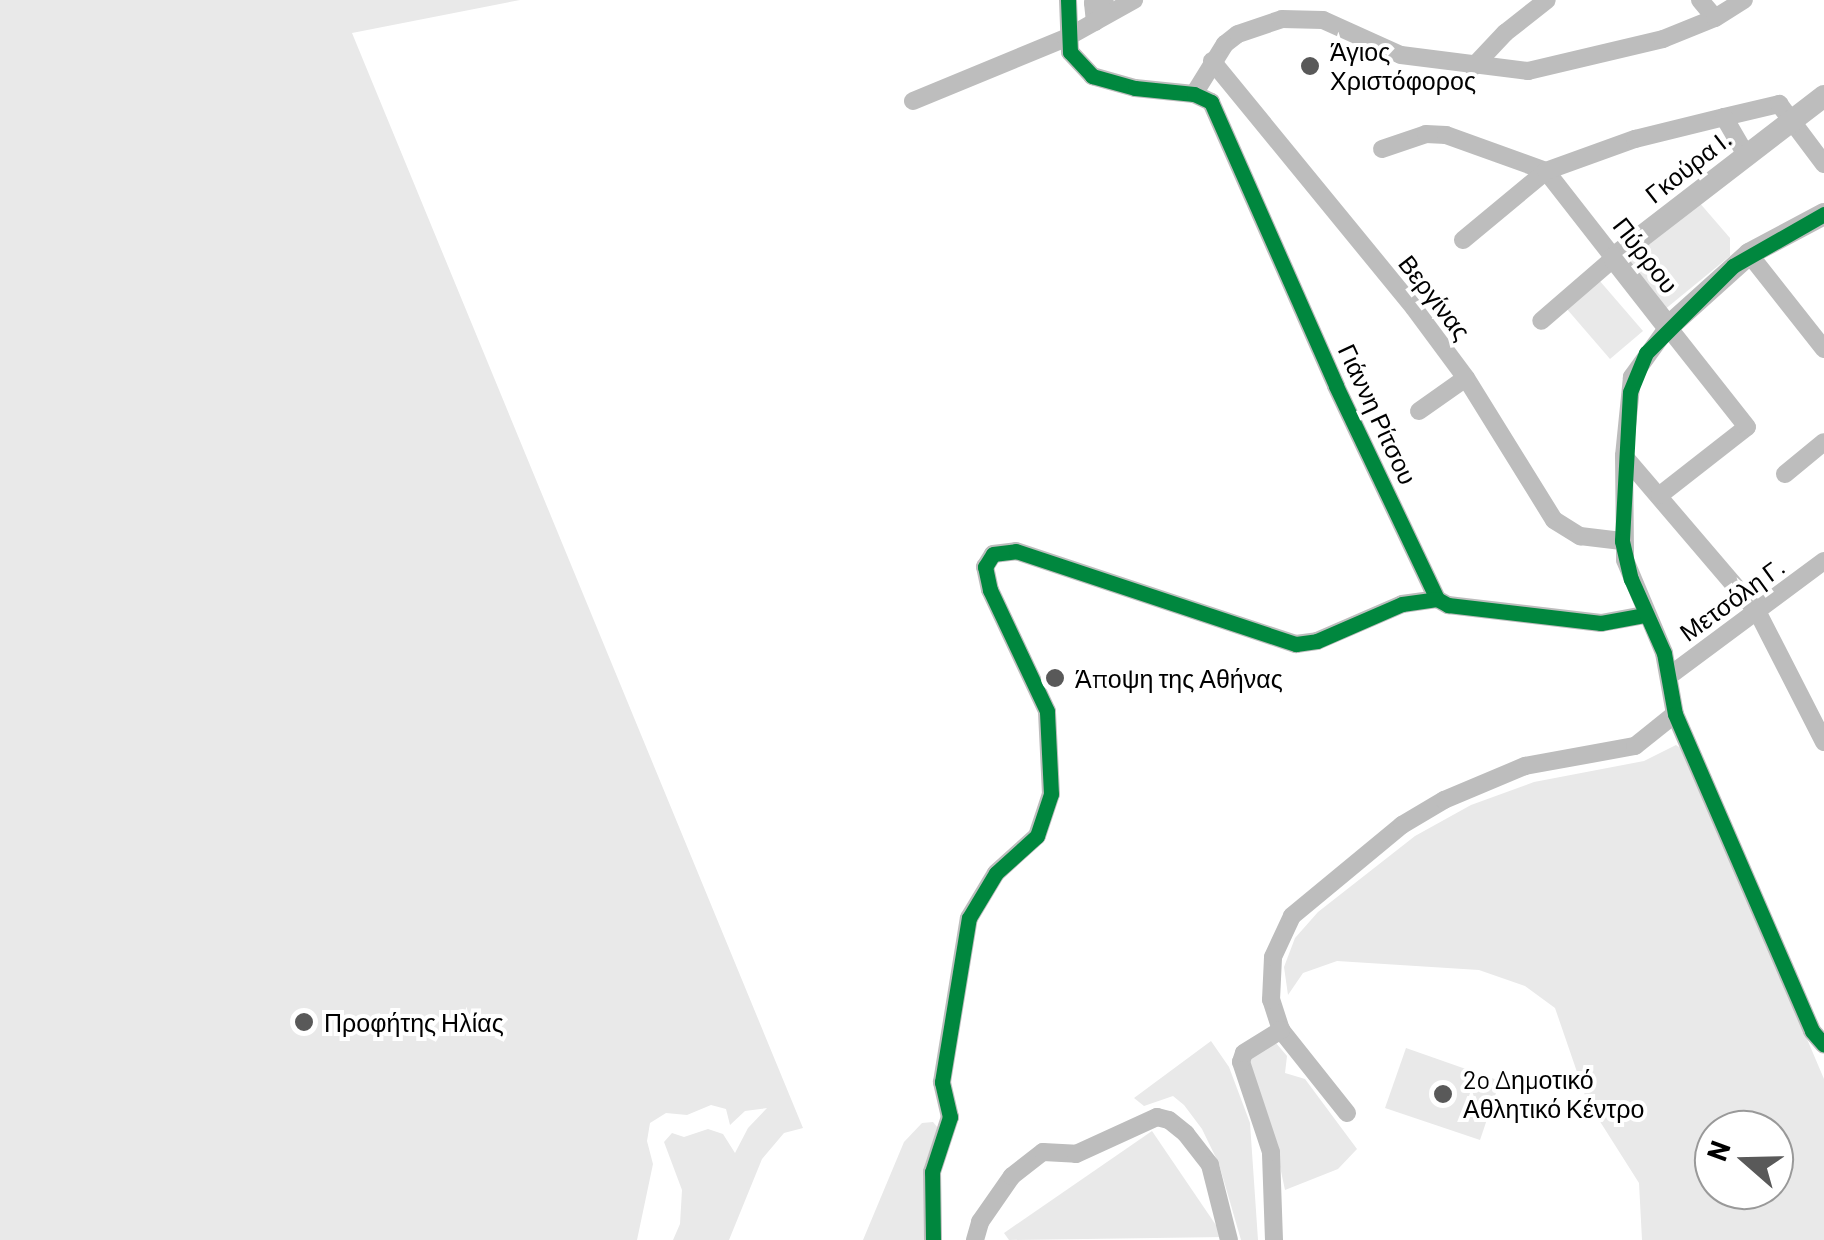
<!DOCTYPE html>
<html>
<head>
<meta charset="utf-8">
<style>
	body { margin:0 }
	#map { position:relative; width:1824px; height:1240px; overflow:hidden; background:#fff; font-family:Barlow,sans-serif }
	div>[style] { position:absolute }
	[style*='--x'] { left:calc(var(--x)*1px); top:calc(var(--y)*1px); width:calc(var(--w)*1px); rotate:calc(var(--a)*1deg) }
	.green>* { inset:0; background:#e9e9e9 }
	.minor>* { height:18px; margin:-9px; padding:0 9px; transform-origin:9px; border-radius:9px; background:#bdbdbd }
	.tertiary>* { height:22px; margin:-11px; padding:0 11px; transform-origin:11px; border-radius:11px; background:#bdbdbd }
	.cycleway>* { height:15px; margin:-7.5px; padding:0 7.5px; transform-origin:7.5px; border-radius:7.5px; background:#00873e }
	.dots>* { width:28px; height:28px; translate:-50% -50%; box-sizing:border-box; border:5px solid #fff; border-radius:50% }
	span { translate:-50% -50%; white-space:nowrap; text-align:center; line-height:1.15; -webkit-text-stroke:8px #fff; paint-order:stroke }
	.poi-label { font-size:25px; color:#000 }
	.left { translate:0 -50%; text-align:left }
	.street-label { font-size:25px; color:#000 }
	.north { position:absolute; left:1694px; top:1110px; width:100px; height:100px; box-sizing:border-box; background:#fff; border:2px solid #999; border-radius:50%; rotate:290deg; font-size:28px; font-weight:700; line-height:40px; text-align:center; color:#000 }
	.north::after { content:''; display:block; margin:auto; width:35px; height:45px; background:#595959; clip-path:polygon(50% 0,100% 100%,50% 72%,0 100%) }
</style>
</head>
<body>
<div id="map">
	<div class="green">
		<div style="clip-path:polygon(0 0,520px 0,352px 33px,803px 1128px,784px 1133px,762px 1159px,729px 1240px,673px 1240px,680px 1224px,682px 1190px,664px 1142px,672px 1133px,684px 1137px,708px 1129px,723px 1134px,735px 1153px,748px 1128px,767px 1108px,745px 1111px,730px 1125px,726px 1109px,711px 1105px,687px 1115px,666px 1113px,650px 1123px,647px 1141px,653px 1164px,637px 1240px,0 1240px)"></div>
		<div style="clip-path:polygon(1698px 201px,1730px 238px,1730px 256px,1658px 315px,1622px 262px)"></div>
		<div style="clip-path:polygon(1599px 280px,1643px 331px,1610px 359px,1566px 308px)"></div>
		<div style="clip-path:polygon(evenodd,1676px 745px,1685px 751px,1824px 1079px,1824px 1240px,1642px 1240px,1639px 1183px,1587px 1101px,1555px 1008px,1525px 986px,1479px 970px,1337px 961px,1303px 973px,1288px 995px,1284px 967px,1295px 938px,1318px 912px,1415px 836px,1471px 805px,1534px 782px,1644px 761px,1676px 745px,1714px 1130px,1774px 1130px,1774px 1190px,1714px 1190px,1714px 1130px)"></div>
		<div style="clip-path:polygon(1211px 1041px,1229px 1067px,1250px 1123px,1258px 1240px,1241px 1240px,1219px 1164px,1202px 1129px,1184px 1105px,1173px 1096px,1144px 1106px,1134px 1098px)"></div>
		<div style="clip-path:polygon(1276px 1043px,1287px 1056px,1285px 1073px,1305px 1079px,1357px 1149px,1338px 1169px,1285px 1190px,1275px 1143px,1246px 1061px)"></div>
		<div style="clip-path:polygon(1406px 1048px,1500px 1081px,1480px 1140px,1385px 1108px)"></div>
		<div style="clip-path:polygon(933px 1122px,938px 1128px,930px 1240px,863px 1240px,904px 1142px,922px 1123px)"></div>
		<div style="clip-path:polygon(1152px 1131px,1224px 1237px,1009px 1240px,1004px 1233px)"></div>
	</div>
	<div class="minor">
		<div style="--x:1068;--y:0;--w:52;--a:87.8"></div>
		<div style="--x:1070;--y:52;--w:33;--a:47"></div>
		<div style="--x:1092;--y:76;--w:45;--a:15.6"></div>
		<div style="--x:1135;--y:88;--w:59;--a:5.8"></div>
		<div style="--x:1194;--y:94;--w:19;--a:25"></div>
		<div style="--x:1211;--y:102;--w:310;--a:66.2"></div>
		<div style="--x:1336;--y:386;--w:236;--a:64.6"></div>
		<div style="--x:1437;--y:599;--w:13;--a:29"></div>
		<div style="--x:1448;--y:605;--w:154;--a:6.7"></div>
		<div style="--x:1601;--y:623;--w:45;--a:-10.3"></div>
		<div style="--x:1700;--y:0;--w:23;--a:50"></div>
		<div style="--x:1095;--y:22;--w:19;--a:-96"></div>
		<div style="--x:1093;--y:3;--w:12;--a:-14"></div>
		<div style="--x:1212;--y:61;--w:319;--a:50.7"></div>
		<div style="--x:1414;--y:308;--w:87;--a:53.4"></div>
		<div style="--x:1466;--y:378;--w:167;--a:58.2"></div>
		<div style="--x:1554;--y:520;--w:31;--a:32"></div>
		<div style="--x:1580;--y:536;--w:42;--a:6.8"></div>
		<div style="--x:1473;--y:67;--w:47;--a:-46.7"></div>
		<div style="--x:1505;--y:33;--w:53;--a:-38.2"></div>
		<div style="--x:1194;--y:94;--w:59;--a:-58.2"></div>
		<div style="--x:1225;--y:44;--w:16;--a:-38"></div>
		<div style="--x:1238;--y:34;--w:46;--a:-18.8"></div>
		<div style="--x:1282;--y:19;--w:41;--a:1.4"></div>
		<div style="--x:1323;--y:20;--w:85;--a:24.2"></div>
		<div style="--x:1401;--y:55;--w:128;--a:7.2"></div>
		<div style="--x:1528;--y:71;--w:139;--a:-13.3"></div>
		<div style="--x:1663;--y:39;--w:56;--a:-22"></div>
		<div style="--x:1715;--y:18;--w:34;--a:-32"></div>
		<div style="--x:913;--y:101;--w:165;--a:-22.4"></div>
		<div style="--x:1066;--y:38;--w:78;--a:-29.2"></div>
		<div style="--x:1724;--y:117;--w:57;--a:-13.3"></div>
		<div style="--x:1779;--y:104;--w:75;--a:53.1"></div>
		<div style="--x:1382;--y:149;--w:46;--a:-18.8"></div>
		<div style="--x:1426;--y:134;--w:20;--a:3"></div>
		<div style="--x:1446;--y:135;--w:106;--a:19.8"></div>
		<div style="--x:1546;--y:171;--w:110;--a:52"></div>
		<div style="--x:1614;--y:258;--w:96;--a:139.2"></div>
		<div style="--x:1463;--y:240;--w:108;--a:-39.7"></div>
		<div style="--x:1546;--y:171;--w:95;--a:-19.8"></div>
		<div style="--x:1635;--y:139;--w:92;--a:-13.9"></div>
		<div style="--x:1724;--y:117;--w:44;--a:59.9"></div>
		<div style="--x:1749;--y:254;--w:121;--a:51.7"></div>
		<div style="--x:1419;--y:411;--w:57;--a:-35.1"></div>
		<div style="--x:1624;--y:456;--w:206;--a:49.5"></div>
		<div style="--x:1758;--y:613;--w:145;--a:62.9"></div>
		<div style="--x:1785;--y:474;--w:50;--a:-39.4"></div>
		<div style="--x:1660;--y:495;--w:110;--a:-38"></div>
		<div style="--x:1747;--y:427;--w:127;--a:-128.3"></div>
		<div style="--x:1668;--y:327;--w:62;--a:125.8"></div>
		<div style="--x:1632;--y:377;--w:79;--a:95.8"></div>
		<div style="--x:1624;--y:456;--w:104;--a:89.4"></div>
		<div style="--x:1625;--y:560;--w:101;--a:67.2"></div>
		<div style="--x:1664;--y:653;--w:62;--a:79.8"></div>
		<div style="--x:1675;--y:714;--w:345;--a:66.6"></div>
		<div style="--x:1812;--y:1031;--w:18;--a:49"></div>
		<div style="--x:1669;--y:676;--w:193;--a:-36.6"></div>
		<div style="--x:1347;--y:1113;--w:106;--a:-128.5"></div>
		<div style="--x:1281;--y:1030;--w:32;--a:-108"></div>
		<div style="--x:1271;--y:1000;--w:43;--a:-87.3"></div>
		<div style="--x:1273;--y:957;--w:45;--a:-65.1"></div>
		<div style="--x:1292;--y:916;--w:143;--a:-39.6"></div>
		<div style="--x:1402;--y:825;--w:49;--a:-30.8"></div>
		<div style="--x:1444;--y:800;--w:88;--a:-22.8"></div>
		<div style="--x:1525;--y:766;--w:112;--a:-10.3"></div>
		<div style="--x:1635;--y:746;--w:51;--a:-38.7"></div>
		<div style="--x:933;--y:1240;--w:68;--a:-90.8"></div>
		<div style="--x:932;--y:1172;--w:58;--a:-71.9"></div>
		<div style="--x:950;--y:1117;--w:36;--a:-103"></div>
		<div style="--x:942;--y:1082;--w:166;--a:-80.7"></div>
		<div style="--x:969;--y:918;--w:52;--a:-59"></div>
		<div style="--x:996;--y:873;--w:55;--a:-42.1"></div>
		<div style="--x:1037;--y:836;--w:44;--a:-71.6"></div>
		<div style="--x:1051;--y:794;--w:83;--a:-92.8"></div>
		<div style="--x:1047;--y:711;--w:134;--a:-115.2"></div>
		<div style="--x:990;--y:590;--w:24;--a:-102"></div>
		<div style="--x:985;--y:567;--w:15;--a:-58"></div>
		<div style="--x:993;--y:554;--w:23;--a:-7"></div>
		<div style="--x:1016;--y:551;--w:295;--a:18.4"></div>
		<div style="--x:1296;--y:644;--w:21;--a:-8"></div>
		<div style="--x:1317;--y:641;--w:93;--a:-23.5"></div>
		<div style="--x:1402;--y:604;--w:35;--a:-8"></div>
		<div style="--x:975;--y:1240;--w:19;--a:-74"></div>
		<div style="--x:980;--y:1222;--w:56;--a:-55.2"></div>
		<div style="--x:1012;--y:1176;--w:39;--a:-38"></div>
		<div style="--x:1043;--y:1152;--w:33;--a:3"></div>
		<div style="--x:1076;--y:1154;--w:89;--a:-24.6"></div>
		<div style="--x:1157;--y:1117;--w:12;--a:14"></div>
		<div style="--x:1169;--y:1120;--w:22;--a:39"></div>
		<div style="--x:1186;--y:1134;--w:39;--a:52"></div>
		<div style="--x:1210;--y:1165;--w:77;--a:75.8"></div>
		<div style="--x:1274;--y:1240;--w:88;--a:-92"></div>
		<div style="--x:1271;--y:1152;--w:95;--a:-108.4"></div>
		<div style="--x:1241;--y:1062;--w:9;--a:-72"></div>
		<div style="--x:1244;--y:1053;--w:44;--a:-31.9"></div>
	</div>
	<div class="tertiary">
		<div style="--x:1824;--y:96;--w:265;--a:142.4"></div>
		<div style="--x:1614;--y:258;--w:88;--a:52"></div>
		<div style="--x:1668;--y:327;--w:109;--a:-42"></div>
		<div style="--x:1749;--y:254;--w:85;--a:-28.1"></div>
	</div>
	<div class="cycleway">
		<div style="--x:1068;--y:0;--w:52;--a:87.8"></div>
		<div style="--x:1070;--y:52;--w:33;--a:47"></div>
		<div style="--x:1092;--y:76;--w:45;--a:15.6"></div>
		<div style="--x:1135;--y:88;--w:59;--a:5.8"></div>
		<div style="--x:1194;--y:94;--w:19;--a:25"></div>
		<div style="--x:1211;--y:102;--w:310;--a:66.2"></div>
		<div style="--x:1336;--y:386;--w:236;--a:64.6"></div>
		<div style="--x:1437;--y:599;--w:13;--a:29"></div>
		<div style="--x:1448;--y:605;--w:154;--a:6.7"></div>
		<div style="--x:1601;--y:623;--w:45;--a:-10.3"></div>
		<div style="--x:1824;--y:214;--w:105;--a:150.3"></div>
		<div style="--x:1733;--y:266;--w:123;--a:135"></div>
		<div style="--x:1646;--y:353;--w:42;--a:112.3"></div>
		<div style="--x:1630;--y:392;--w:149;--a:93.1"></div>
		<div style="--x:1622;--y:541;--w:39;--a:77"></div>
		<div style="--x:1631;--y:579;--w:81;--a:66"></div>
		<div style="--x:1664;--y:653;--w:62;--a:79.8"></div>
		<div style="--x:1675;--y:714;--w:345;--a:66.6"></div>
		<div style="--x:1812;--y:1031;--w:18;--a:49"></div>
		<div style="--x:933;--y:1240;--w:68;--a:-90.8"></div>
		<div style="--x:932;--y:1172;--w:58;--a:-71.9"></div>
		<div style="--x:950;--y:1117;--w:36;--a:-103"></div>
		<div style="--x:942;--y:1082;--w:166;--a:-80.7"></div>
		<div style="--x:969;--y:918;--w:52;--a:-59"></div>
		<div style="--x:996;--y:873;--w:55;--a:-42.1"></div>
		<div style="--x:1037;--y:836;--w:44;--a:-71.6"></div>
		<div style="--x:1051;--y:794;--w:83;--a:-92.8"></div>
		<div style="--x:1047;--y:711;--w:134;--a:-115.2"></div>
		<div style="--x:990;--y:590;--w:24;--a:-102"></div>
		<div style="--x:985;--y:567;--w:15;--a:-58"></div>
		<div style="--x:993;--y:554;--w:23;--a:-7"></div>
		<div style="--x:1016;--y:551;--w:295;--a:18.4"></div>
		<div style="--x:1296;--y:644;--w:21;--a:-8"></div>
		<div style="--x:1317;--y:641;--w:93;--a:-23.5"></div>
		<div style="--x:1402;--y:604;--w:35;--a:-8"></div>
	</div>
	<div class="dots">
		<div style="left:1310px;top:66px;background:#595959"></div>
		<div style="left:1055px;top:678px;background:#595959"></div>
		<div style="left:304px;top:1022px;background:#595959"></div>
		<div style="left:1443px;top:1094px;background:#595959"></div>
	</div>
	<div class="poi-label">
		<span class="left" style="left:1330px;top:66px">Άγιος<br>Χριστόφορος</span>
		<span class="left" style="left:1075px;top:678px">Άποψη της Αθήνας</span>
		<span class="left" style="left:324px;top:1022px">Προφήτης Ηλίας</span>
		<span class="left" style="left:1463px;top:1094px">2o Δημοτικό<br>Αθλητικό Κέντρο</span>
	</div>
	<div class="street-label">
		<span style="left:1688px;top:166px;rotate:-38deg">Γκούρα Ι.</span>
		<span style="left:1646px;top:255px;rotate:52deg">Πύρρου</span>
		<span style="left:1435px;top:297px;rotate:52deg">Βεργίνας</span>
		<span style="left:1378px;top:414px;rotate:65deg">Γιάννη Ρίτσου</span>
		<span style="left:1732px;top:599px;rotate:-36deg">Μετσόλη Γ.</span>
	</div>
	<div class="north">N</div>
</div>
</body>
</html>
